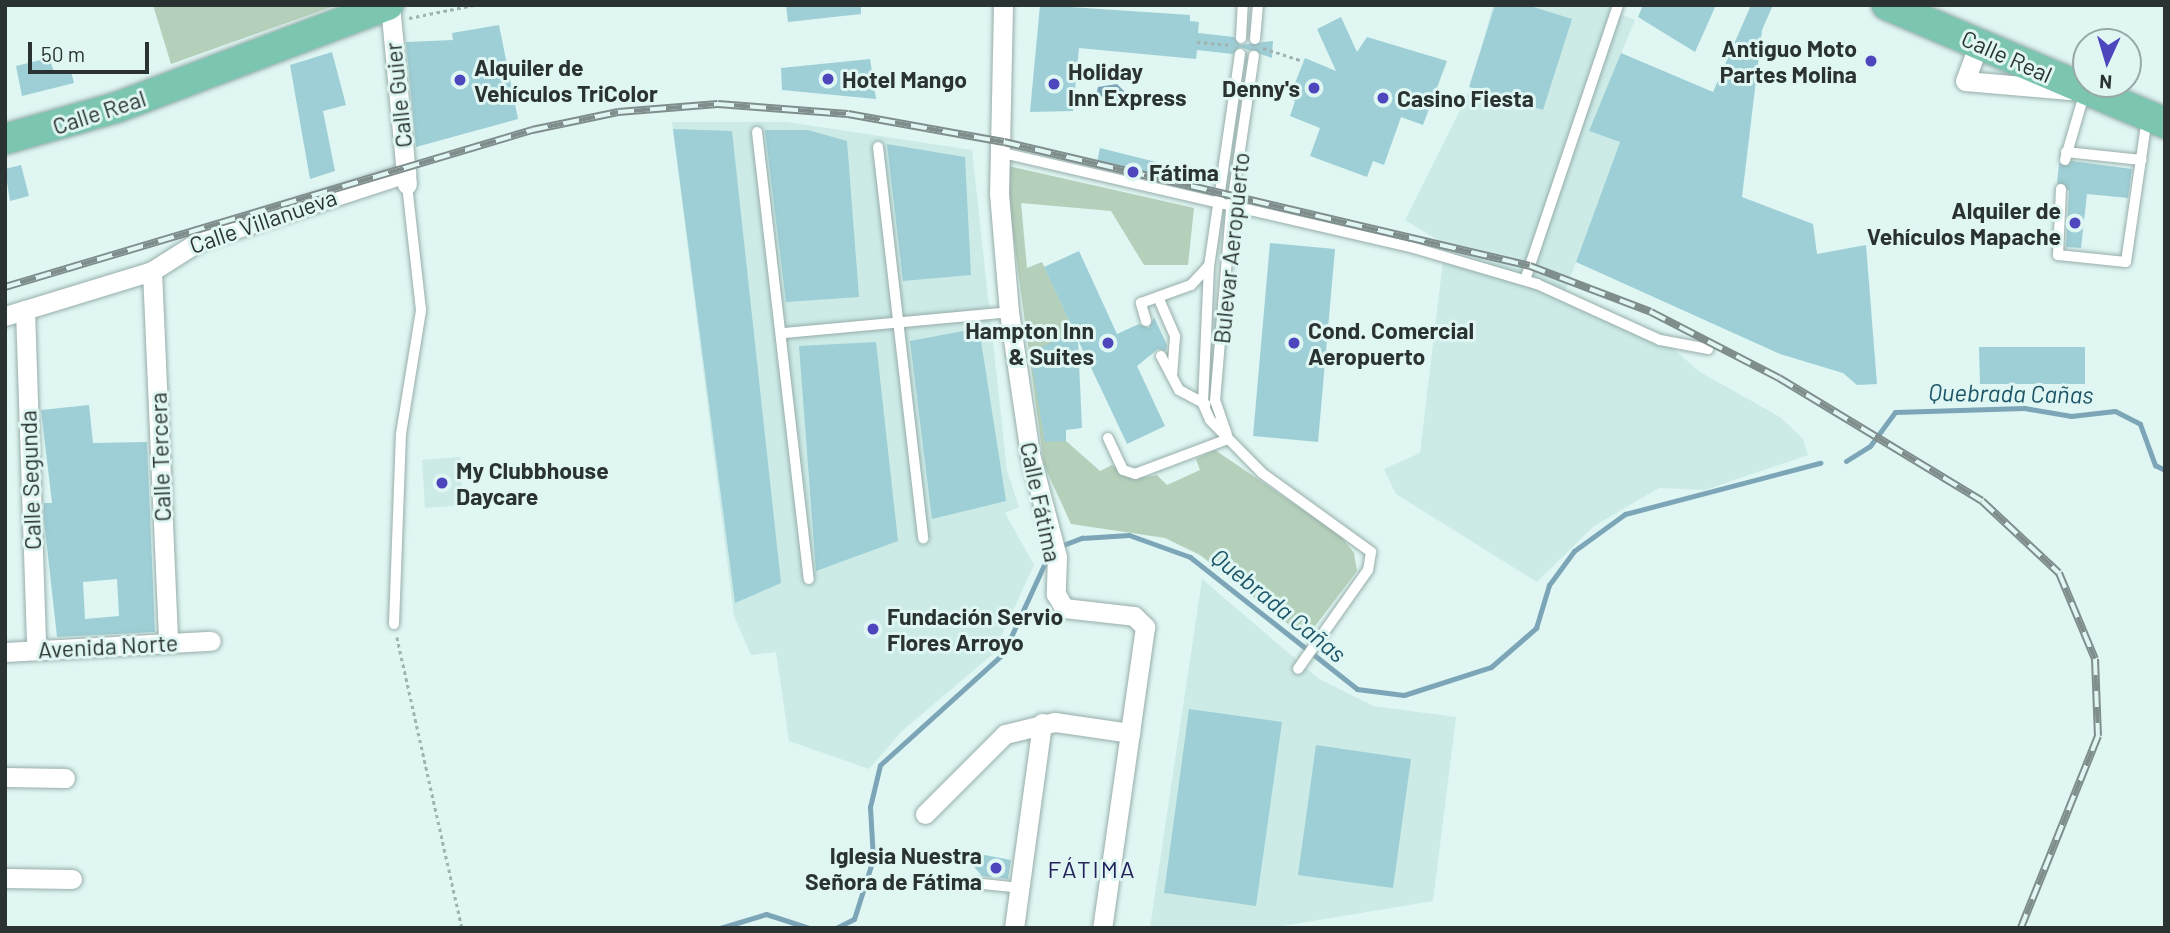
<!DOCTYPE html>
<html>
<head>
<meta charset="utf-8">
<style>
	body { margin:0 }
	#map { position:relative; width:2170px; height:933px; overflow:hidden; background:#dff6f3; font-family:Barlow,sans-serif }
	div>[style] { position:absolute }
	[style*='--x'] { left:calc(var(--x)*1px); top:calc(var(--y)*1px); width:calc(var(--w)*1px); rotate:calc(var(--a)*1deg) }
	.built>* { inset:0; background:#ccebe7 }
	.green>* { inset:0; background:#b5d0ba }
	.water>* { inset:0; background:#7ca6b7 }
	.stream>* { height:5px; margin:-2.5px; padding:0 2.5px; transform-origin:2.5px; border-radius:2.5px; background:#7ca6b7 }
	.building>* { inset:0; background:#9ecfd6 }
	.path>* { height:2.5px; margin-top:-1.25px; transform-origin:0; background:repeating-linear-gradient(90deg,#a1b3b1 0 3.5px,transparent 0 7px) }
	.roads { filter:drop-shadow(0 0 2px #97adaa) drop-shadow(0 0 2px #97adaa) }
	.service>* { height:10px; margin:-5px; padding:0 5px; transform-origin:5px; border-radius:5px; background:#fff }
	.minor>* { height:19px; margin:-9.5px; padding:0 9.5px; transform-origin:9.5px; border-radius:9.5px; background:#fff }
	.primary>* { height:30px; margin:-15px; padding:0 15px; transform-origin:15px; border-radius:15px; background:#7cc6b1 }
	.rail>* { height:8px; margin-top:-4px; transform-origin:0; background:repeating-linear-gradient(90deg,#dff6f3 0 16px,#7f8e8d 0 32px); box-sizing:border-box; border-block:2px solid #7f8e8d }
	.dots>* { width:19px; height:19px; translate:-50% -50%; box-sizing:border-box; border:4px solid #dff6f3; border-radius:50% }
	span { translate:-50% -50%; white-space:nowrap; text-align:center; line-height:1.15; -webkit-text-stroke:6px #dff6f3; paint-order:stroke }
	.poi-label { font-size:23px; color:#2a3332; font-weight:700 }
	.right { translate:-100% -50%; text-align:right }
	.left { translate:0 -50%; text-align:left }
	.street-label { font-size:23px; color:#2a3332 }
	.water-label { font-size:24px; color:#1c5568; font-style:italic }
	.neighbourhood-label { font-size:24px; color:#24225b; letter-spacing:2px }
	.frame { position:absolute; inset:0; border:7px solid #2a3332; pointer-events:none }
	.north { position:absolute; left:2072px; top:28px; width:70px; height:70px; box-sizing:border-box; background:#dff6f3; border:2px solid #97a8a6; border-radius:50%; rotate:184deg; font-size:19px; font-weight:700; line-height:28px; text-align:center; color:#2a3332 }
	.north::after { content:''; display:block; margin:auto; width:24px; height:32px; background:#4d46bd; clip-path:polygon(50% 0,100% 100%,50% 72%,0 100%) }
	.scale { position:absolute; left:28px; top:42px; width:121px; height:32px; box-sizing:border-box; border:4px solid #2a3332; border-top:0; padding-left:9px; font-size:21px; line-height:24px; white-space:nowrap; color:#2a3332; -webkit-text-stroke:5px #dff6f3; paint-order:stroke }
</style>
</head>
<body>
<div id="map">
	<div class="built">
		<div style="clip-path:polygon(1493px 5px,1623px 5px,1620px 14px,1635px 20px,1589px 131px,1620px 142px,1562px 300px,1671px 347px,1700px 372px,1780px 417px,1803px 439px,1808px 455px,1705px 490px,1659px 488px,1594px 526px,1537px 582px,1396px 494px,1384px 469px,1420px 453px,1445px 244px,1405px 220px,1470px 90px)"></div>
		<div style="clip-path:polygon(672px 122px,787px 122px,972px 150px,1007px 471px,1019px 507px,1005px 513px,1034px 565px,993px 654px,902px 731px,869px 769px,789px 741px,776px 652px,751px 655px,734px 616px)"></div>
		<div style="clip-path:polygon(460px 457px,463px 505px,425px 508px,422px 460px)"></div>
		<div style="clip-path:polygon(1202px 579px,1319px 679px,1373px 706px,1456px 717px,1433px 901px,1270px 928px,1150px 928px)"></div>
	</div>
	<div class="green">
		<div style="clip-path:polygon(153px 5px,337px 5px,171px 64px)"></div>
		<div style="clip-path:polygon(1004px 165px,1194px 208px,1188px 265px,1144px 265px,1111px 211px,1021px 203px,1027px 268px,1042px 262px,1074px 331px,1030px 354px,1066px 441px,1100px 471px,1112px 465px,1135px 479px,1157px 475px,1167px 485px,1200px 470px,1196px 459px,1215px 450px,1340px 535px,1354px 553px,1357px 571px,1306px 638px,1200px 555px,1165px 538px,1071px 524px,1044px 465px)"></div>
	</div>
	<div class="water">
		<div style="clip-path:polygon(1117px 84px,1127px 94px,1121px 102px,1096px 95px,1098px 87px)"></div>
	</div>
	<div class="stream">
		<div style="--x:1846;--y:461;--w:28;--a:-32"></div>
		<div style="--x:1870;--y:446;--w:42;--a:-53.7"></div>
		<div style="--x:1895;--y:412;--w:129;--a:-1.8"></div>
		<div style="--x:2024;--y:408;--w:48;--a:9.7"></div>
		<div style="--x:2071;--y:416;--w:44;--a:-6.5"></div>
		<div style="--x:2115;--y:411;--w:28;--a:27"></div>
		<div style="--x:2140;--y:424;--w:44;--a:69.9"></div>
		<div style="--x:2155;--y:465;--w:11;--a:27"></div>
		<div style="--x:1058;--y:547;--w:26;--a:-21"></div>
		<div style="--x:1082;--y:538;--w:47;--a:-3.7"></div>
		<div style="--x:1129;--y:535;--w:65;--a:19.8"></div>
		<div style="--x:1190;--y:557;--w:213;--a:38.3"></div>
		<div style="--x:1357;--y:689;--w:47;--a:7.3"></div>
		<div style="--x:1404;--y:695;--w:91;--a:-17.8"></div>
		<div style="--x:1491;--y:667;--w:60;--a:-40.9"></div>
		<div style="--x:1536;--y:628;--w:45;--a:-73.2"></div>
		<div style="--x:1549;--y:585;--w:42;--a:-53.7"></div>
		<div style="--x:1574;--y:551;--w:63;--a:-36"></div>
		<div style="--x:1625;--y:514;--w:202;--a:-14.7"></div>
		<div style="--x:720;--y:928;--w:48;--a:-16.9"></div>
		<div style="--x:766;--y:914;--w:45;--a:18"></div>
		<div style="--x:836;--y:928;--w:20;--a:-27"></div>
		<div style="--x:854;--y:919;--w:63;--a:-72.4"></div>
		<div style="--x:873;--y:859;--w:52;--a:-93.3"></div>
		<div style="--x:870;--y:807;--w:43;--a:-76.6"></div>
		<div style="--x:880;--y:765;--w:166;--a:-42.1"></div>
		<div style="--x:1003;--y:654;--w:112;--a:-65.3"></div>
	</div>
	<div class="building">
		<div style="clip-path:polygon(786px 5px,861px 5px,861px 14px,788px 22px)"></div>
		<div style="clip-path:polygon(1040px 5px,1190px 15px,1190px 21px,1199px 22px,1198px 33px,1234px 37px,1240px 45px,1273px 41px,1272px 58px,1240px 47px,1233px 54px,1197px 50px,1196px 59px,1079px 48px,1073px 111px,1030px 112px)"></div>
		<div style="clip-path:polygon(1495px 5px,1527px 5px,1572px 19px,1543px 110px,1469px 87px)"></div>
		<div style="clip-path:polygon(1643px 5px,1716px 5px,1695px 52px,1638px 17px)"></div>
		<div style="clip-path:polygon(1751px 5px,1773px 5px,1762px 30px,1742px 197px,1813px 224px,1817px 254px,1866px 245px,1877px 384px,1857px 385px,1843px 373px,1780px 354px,1576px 262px,1620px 142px,1589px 131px,1621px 53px,1713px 92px)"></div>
		<div style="clip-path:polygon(1341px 17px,1357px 52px,1367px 37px,1447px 61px,1423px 125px,1401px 117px,1384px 165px,1373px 161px,1367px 177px,1310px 156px,1320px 128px,1290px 116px,1295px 101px,1289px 98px,1305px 58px,1336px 71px,1317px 29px)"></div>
		<div style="clip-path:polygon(499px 25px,518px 119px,416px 147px,406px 42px,453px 40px,452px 33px)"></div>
		<div style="clip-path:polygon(332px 52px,346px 105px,323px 111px,335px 171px,310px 179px,290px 65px)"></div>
		<div style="clip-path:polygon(49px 58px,55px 74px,71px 71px,74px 83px,22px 96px,16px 66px)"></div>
		<div style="clip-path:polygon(870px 59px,876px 99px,782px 90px,781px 68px)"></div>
		<div style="clip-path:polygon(673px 129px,732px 131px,781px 583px,735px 603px)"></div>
		<div style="clip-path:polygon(765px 130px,808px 130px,847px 141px,859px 297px,786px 302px)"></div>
		<div style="clip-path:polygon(887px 144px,965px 157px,971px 275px,903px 281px)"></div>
		<div style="clip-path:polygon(1100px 148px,1160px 163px,1157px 176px,1097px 162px)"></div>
		<div style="clip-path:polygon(2072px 161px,2132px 169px,2128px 198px,2087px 194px,2081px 248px,2066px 247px,2069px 191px,2057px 183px,2059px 164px)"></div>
		<div style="clip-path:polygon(21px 165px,29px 196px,10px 201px,5px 169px)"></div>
		<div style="clip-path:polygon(1270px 243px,1335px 249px,1318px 442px,1253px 436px)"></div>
		<div style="clip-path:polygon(1079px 251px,1117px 334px,1139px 324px,1149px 328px,1154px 317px,1167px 345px,1166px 351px,1158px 349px,1137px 366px,1165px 426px,1127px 444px,1078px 340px,1082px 428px,1066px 430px,1066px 441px,1045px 442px,1030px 353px,1074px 331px,1044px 267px)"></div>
		<div style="clip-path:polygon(979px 328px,1006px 501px,932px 519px,910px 341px)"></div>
		<div style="clip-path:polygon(876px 342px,898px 541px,816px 571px,799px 346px)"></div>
		<div style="clip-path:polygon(1979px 347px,2085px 347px,2085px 384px,1980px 384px)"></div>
		<div style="clip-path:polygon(evenodd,89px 405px,93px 443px,147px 442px,155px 632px,57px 637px,44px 520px,44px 503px,52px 503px,41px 410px,89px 405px,117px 579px,119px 616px,85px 619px,83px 582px,117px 579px)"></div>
		<div style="clip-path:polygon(1189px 709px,1282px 722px,1256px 906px,1164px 893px)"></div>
		<div style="clip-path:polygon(1316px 745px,1411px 759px,1393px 888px,1298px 875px)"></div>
		<div style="clip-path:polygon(974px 853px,1011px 860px,1008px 879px,982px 876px,968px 860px)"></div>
	</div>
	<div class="path">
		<div style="--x:409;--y:18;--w:66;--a:-11.3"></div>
		<div style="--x:1197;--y:42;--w:32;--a:5"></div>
		<div style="--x:1263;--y:48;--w:42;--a:18"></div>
		<div style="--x:397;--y:637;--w:298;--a:77.4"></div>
	</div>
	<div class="roads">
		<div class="service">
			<div style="--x:1241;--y:38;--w:33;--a:-87"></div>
			<div style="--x:1255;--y:39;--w:34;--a:-85"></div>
			<div style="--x:1240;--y:54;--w:214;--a:98.3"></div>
			<div style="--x:1209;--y:266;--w:138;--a:92.5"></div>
			<div style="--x:1203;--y:404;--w:17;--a:66"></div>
			<div style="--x:1210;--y:420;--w:74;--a:45.5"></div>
			<div style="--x:1262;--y:473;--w:135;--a:35.9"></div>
			<div style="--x:1371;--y:552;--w:18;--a:99"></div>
			<div style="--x:1368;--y:570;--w:121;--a:125.3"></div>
			<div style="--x:757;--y:132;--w:450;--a:83.4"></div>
			<div style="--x:878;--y:147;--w:394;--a:83.4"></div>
			<div style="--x:2066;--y:152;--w:76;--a:6"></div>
			<div style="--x:1003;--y:153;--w:419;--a:13"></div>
			<div style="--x:1411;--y:247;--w:131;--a:16.4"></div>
			<div style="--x:1537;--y:284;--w:135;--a:24.5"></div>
			<div style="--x:1660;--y:340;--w:49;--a:10.6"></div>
			<div style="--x:2065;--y:160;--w:72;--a:-73.8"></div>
			<div style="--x:2061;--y:189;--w:66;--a:92.6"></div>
			<div style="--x:2058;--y:255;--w:68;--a:5.9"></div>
			<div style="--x:2126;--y:262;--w:146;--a:-81.7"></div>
			<div style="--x:1525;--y:280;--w:290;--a:-71.3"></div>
			<div style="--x:1158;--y:297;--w:43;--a:66.4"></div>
			<div style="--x:1175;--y:336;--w:41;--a:94.2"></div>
			<div style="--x:1146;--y:321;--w:19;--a:-106"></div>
			<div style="--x:1141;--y:303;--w:53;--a:-19.8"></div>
			<div style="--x:1191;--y:285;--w:26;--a:-47"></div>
			<div style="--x:784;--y:333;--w:226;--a:-5.3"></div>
			<div style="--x:1161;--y:356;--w:38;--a:62"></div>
			<div style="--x:1179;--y:390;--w:30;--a:28"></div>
			<div style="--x:1227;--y:435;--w:36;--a:-109"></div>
			<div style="--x:1215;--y:401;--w:191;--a:-85.2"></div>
			<div style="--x:1231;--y:211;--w:157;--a:-81.6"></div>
			<div style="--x:1108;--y:438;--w:35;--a:65"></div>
			<div style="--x:1123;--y:470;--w:13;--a:18"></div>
			<div style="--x:1135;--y:474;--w:99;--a:-20.6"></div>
			<div style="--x:394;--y:624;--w:190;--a:-87.9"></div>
			<div style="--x:401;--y:434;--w:126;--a:-80.8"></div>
			<div style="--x:421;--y:310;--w:126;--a:-96.4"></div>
			<div style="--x:983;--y:884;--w:37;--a:6"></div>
		</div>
		<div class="minor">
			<div style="--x:390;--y:5;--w:180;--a:84.6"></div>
			<div style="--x:1003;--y:5;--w:188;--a:91.2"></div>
			<div style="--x:999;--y:193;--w:119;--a:85.2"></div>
			<div style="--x:1009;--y:312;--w:144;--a:81.6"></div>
			<div style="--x:1030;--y:454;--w:106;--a:75.3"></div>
			<div style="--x:1057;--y:557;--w:37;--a:92"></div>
			<div style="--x:1056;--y:594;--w:16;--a:60"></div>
			<div style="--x:1064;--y:608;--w:70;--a:6.5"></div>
			<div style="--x:1134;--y:616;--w:16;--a:45"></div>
			<div style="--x:1145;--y:627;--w:304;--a:98.1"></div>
			<div style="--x:1979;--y:43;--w:40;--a:110.2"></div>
			<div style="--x:1965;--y:81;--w:105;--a:4.9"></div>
			<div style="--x:152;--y:271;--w:371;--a:87.5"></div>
			<div style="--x:25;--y:310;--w:340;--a:88.1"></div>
			<div style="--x:5;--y:316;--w:154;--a:-17"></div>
			<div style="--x:152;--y:271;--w:58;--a:-32.3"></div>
			<div style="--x:201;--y:240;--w:216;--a:-18.1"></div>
			<div style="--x:5;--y:652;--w:206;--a:-3.1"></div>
			<div style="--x:5;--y:777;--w:60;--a:1"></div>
			<div style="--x:925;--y:814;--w:113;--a:-45"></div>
			<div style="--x:1005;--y:734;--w:51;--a:-13.5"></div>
			<div style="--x:1055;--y:722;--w:76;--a:8.3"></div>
			<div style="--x:5;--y:878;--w:67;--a:0.9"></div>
			<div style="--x:1014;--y:928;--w:207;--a:-82.2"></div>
		</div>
		<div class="primary">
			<div style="--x:1887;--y:5;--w:302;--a:23"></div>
			<div style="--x:5;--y:139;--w:117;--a:-15.8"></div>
			<div style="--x:118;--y:107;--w:289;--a:-20.7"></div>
		</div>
	</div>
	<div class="rail">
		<div style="--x:5;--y:287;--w:550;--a:-16.59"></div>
		<div style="--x:532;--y:130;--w:88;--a:-11.8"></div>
		<div style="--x:618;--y:112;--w:100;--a:-4.6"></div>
		<div style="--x:718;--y:104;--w:130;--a:4.4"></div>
		<div style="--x:848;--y:114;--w:158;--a:10.2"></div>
		<div style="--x:1004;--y:142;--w:540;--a:13.26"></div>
		<div style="--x:1530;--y:266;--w:129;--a:20.8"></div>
		<div style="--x:1651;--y:312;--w:144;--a:27.3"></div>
		<div style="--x:1779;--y:378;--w:237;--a:31.2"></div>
		<div style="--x:1982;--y:501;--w:105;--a:43.1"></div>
		<div style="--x:2059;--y:573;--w:93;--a:67.3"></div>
		<div style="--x:2095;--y:659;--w:77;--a:87.8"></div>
		<div style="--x:2098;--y:736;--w:207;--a:111.9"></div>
	</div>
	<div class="dots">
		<div style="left:1871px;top:61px;background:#4d46bd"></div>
		<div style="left:828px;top:79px;background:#4d46bd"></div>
		<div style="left:460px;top:80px;background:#4d46bd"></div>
		<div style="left:1054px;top:84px;background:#4d46bd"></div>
		<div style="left:1314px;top:88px;background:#4d46bd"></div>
		<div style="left:1383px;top:98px;background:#4d46bd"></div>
		<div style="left:1133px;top:172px;background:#4d46bd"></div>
		<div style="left:2075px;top:223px;background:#4d46bd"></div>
		<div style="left:1108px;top:343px;background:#4d46bd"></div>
		<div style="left:1294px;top:343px;background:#4d46bd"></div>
		<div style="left:442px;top:483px;background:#4d46bd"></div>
		<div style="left:873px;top:629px;background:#4d46bd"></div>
		<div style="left:996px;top:868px;background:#4d46bd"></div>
	</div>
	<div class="poi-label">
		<span class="right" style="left:1857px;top:61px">Antiguo Moto<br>Partes Molina</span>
		<span class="left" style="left:474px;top:80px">Alquiler de<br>Vehículos TriColor</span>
		<span class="left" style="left:1068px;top:84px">Holiday<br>Inn Express</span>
		<span class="left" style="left:842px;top:79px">Hotel Mango</span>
		<span class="right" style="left:1300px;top:88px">Denny's</span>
		<span class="left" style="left:1397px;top:98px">Casino Fiesta</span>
		<span class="left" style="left:1149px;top:172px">Fátima</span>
		<span class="right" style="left:2061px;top:223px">Alquiler de<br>Vehículos Mapache</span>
		<span class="right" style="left:1094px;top:343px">Hampton Inn<br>&amp; Suites</span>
		<span class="left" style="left:1308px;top:343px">Cond. Comercial<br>Aeropuerto</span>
		<span class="left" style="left:456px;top:483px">My Clubbhouse<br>Daycare</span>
		<span class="left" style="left:887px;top:629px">Fundación Servio<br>Flores Arroyo</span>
		<span class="right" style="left:982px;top:868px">Iglesia Nuestra<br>Señora de Fátima</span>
	</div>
	<div class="street-label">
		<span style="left:2007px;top:56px;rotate:24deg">Calle Real</span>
		<span style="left:398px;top:95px;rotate:-96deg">Calle Guier</span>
		<span style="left:99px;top:112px;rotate:-18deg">Calle Real</span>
		<span style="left:263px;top:221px;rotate:-19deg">Calle Villanueva</span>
		<span style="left:1231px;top:248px;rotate:-84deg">Bulevar Aeropuerto</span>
		<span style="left:160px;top:457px;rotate:-92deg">Calle Tercera</span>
		<span style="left:30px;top:480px;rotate:-92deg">Calle Segunda</span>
		<span style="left:1041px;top:502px;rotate:78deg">Calle Fátima</span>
		<span style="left:108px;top:646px;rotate:-3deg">Avenida Norte</span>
	</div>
	<div class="water-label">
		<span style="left:2011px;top:393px;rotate:1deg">Quebrada Cañas</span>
		<span style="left:1279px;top:605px;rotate:39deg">Quebrada Cañas</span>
	</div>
	<div class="neighbourhood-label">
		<span style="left:1092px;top:869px">FÁTIMA</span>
	</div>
	<div class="frame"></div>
	<div class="north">N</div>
	<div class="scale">50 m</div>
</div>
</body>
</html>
